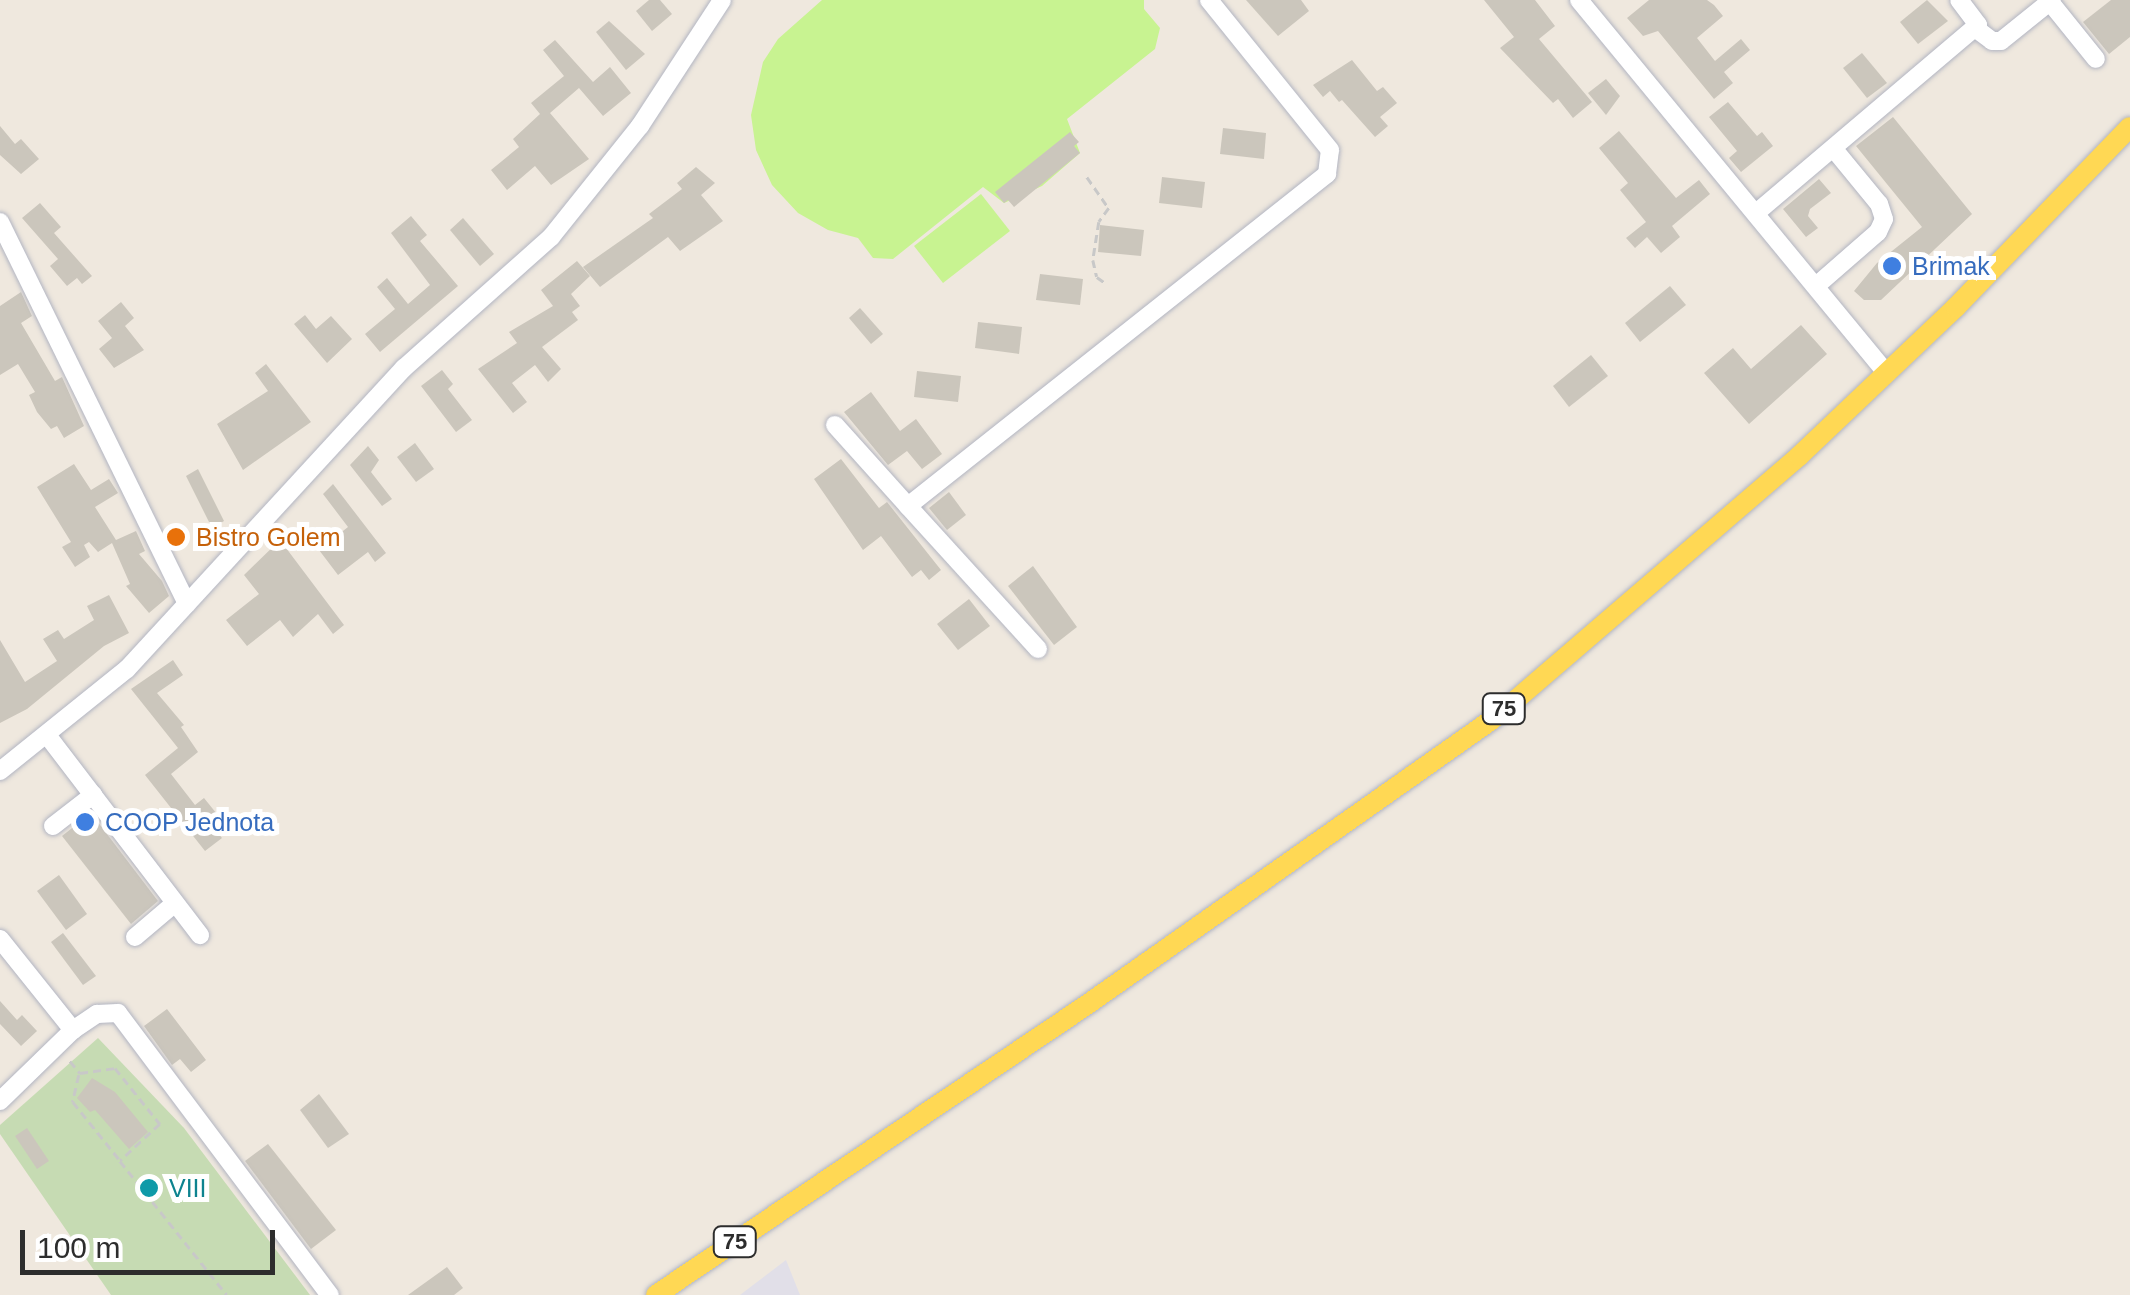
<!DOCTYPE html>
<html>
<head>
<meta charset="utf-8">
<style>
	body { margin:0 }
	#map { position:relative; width:2130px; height:1295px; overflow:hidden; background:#efe8de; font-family:Arial,sans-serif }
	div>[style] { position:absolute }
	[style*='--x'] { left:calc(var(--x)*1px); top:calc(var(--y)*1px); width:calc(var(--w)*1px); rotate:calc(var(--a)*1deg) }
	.industrial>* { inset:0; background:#e1dfe8 }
	.cemetery>* { inset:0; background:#c6dbb3 }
	.pitch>* { inset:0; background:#c8f391 }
	.building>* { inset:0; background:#cbc6bc }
	.path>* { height:2.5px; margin-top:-1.25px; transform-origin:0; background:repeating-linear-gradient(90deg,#c8c8c8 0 8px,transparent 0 13px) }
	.roads { filter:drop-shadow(0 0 2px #b2b5c2) drop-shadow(0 0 2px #b2b5c2) }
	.minor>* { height:18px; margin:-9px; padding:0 9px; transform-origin:9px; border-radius:9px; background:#fff }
	.major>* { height:20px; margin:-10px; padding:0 10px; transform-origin:10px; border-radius:10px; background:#ffd854 }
	.dots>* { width:28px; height:28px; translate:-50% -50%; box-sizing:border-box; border:5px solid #fff; border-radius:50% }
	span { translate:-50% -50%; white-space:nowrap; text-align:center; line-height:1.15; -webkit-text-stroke:10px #fff; paint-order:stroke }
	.shield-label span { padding:2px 8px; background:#fff; border:2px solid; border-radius:8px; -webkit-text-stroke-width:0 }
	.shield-label { font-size:22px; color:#2d2d2d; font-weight:700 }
	.shop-label { font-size:25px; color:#366cbe }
	.left { translate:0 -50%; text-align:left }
	.food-label { font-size:25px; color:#c56008 }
	.culture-label { font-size:25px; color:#0d838f }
	.scale { position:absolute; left:20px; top:1230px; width:255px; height:45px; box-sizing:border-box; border:5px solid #2d2d2d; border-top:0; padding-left:12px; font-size:30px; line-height:35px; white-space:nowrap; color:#2d2d2d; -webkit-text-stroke:8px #fff; paint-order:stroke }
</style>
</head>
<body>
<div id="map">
	<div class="industrial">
		<div style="clip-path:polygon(786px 1260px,800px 1295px,740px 1295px)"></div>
	</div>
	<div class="cemetery">
		<div style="clip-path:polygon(98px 1038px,184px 1128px,310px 1295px,111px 1295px,0 1134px,0 1125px)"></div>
	</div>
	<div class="pitch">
		<div style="clip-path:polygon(822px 0,1144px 0,1144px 9px,1160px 28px,1155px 49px,1067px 119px,1080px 153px,1042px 186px,1004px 203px,983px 187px,893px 259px,873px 258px,858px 238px,828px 230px,798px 213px,772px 185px,756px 150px,751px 115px,763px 62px,778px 39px)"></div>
		<div style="clip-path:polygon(981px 194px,1010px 231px,943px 283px,914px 246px)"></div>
	</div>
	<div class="building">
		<div style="clip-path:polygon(649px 0,660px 0,672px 14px,652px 31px,636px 11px)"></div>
		<div style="clip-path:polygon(1246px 0,1301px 0,1309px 11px,1278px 36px)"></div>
		<div style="clip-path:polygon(1484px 0,1535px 0,1555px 26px,1539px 39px,1592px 102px,1573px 118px,1558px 99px,1553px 103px,1500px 48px,1514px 37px)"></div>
		<div style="clip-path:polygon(1649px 0,1707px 0,1714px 5px,1723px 16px,1697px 38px,1715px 61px,1741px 39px,1750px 50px,1724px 72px,1733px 83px,1714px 99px,1658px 31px,1643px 36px,1627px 18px)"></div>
		<div style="clip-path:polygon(1927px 0,1948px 21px,1918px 44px,1900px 22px)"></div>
		<div style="clip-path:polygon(2111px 0,2130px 0,2130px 37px,2109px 54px,2083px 22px)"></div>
		<div style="clip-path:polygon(609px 21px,645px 54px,626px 70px,596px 32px)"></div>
		<div style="clip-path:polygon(555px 40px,593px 82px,610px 67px,631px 93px,603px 116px,579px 88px,550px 113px,589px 159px,551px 185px,535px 166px,507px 190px,491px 170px,519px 147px,513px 139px,540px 114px,531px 103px,564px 76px,543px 50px)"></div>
		<div style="clip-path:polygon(1862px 53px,1887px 83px,1867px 98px,1843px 68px)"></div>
		<div style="clip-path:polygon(1352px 60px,1377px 91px,1383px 87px,1397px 103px,1380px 117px,1388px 126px,1375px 137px,1342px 100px,1339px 102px,1330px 91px,1323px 97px,1313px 85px)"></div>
		<div style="clip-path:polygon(1606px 79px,1620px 96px,1606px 115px,1588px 93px)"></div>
		<div style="clip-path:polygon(1728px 102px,1757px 136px,1762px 132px,1773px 146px,1741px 172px,1729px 158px,1737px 151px,1709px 117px)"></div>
		<div style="clip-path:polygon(1893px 117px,1972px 214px,1881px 300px,1864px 300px,1854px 291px,1877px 263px,1922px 227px,1856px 146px)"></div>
		<div style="clip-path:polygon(0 126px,15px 144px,21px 139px,39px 159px,21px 174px,0 155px)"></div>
		<div style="clip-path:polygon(1223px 128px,1266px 133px,1264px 159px,1220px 154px)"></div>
		<div style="clip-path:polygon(1619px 131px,1676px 198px,1699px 180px,1710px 194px,1672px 226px,1680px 237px,1661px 253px,1647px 237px,1635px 248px,1626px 238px,1646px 222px,1620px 190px,1628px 183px,1599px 148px)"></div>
		<div style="clip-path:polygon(1070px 132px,1079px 142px,1074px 146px,1080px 153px,1014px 207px,1008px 200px,1004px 203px,995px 192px)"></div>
		<div style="clip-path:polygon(696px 167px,715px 183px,701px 195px,723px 221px,680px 251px,668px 237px,600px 287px,583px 267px,653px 218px,649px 214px,682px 189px,677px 183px)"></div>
		<div style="clip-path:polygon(1162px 177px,1205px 182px,1202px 208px,1159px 203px)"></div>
		<div style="clip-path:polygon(1819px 179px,1831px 193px,1810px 209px,1808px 216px,1818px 228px,1806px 237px,1783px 209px)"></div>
		<div style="clip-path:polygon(40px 203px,61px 227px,54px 233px,92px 276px,82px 284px,77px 278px,67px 286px,50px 266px,58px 259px,22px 218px)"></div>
		<div style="clip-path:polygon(411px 216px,427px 235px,420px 241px,458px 286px,380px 352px,365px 334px,395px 309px,377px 287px,387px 278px,408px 304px,430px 285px,391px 233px)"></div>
		<div style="clip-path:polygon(463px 218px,494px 254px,480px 266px,450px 230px)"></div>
		<div style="clip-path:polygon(1100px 225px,1144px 230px,1141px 256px,1098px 252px)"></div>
		<div style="clip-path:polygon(577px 261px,590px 276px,571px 294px,580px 306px,572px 312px,578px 320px,542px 347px,561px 369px,548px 382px,535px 365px,512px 383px,527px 402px,513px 413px,478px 369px,517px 343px,509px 332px,553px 306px,541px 290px)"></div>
		<div style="clip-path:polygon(1040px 274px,1083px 279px,1080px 305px,1036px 300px)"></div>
		<div style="clip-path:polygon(1670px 286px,1686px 305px,1640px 342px,1625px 323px)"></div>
		<div style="clip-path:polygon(21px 292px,32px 316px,21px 323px,55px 381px,62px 377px,84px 426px,64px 438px,57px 426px,51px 429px,37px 412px,29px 395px,35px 392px,18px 364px,0 375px,0 306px)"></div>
		<div style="clip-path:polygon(121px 302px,134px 318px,125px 326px,144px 350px,114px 368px,99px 349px,112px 338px,98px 321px)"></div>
		<div style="clip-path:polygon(860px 308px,883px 334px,871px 344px,849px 318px)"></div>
		<div style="clip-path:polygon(305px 315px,316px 329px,331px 316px,352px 339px,327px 363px,294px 324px)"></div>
		<div style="clip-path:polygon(978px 322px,1022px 327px,1019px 354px,975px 348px)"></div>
		<div style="clip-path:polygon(1801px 325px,1827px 354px,1749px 424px,1704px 373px,1733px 348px,1751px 369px)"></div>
		<div style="clip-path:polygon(1591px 355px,1608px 376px,1569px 407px,1553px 386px)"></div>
		<div style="clip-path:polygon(266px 364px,311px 422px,243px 470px,217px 424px,268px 391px,255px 373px)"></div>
		<div style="clip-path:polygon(442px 370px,453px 384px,448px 389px,472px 420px,456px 432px,421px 386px)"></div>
		<div style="clip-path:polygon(917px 371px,961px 376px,958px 402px,914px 397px)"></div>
		<div style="clip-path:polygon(871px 392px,900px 431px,916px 419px,942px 454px,922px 469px,907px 451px,888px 465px,844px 412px)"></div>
		<div style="clip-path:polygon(415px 443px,434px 469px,416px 482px,397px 457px)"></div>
		<div style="clip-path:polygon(368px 446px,379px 460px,371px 472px,392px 499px,382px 506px,350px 465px)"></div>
		<div style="clip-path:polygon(841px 459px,879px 508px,887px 502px,941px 570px,929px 580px,921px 570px,912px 577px,881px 536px,863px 550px,814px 479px)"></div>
		<div style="clip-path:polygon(74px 464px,91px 490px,109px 479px,118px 493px,95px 507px,116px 540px,136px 531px,145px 551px,139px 554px,162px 581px,169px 596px,149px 613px,126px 586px,130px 584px,112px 543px,98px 552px,89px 542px,84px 545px,90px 557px,75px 567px,62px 547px,71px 542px,37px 487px)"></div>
		<div style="clip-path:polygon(198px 469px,224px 521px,212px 528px,186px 476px)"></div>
		<div style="clip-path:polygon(333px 484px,386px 553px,375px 562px,368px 552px,338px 575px,319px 550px,348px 527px,323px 494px)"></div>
		<div style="clip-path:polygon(949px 492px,966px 515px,947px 530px,929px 508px)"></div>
		<div style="clip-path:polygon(280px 540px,344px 625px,333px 634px,318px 614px,293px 637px,280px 620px,247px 646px,226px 620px,259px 594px,244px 575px)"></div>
		<div style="clip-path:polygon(1033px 566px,1077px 627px,1054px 645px,1008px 586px)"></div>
		<div style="clip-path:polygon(109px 595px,129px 633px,104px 646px,27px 709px,0 723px,0 640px,25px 682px,57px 661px,43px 639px,58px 630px,64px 639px,94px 620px,87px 606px)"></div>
		<div style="clip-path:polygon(969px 599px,990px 626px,958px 650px,937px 624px)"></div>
		<div style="clip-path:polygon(173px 660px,183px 675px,157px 693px,184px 725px,181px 727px,198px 752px,171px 774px,195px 805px,204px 798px,221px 819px,212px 826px,222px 838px,205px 851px,145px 775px,178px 748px,131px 689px)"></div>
		<div style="clip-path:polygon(91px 813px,158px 901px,131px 924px,62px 836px)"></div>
		<div style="clip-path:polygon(59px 875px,87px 914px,66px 930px,37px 891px)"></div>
		<div style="clip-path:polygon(63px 933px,96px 976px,83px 985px,51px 942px)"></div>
		<div style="clip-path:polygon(0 1001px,17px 1020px,22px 1015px,37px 1031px,21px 1046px,0 1024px)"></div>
		<div style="clip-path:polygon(167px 1009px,206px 1060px,191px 1072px,180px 1059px,172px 1065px,144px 1026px)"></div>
		<div style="clip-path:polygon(92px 1078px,115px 1092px,148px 1132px,129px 1149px,95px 1110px,90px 1112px,77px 1098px)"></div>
		<div style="clip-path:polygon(319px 1094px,349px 1134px,328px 1148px,300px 1110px)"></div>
		<div style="clip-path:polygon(27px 1128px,49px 1161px,37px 1169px,15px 1136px)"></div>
		<div style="clip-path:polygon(268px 1144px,336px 1230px,311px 1249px,245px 1161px)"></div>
		<div style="clip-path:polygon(447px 1267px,463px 1288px,454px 1295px,408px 1295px)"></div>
	</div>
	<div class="path">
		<div style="--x:1087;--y:177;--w:38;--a:55"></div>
		<div style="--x:1109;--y:208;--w:17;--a:126"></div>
		<div style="--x:1099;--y:222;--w:38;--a:99"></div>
		<div style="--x:1093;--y:260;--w:17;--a:77"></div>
		<div style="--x:1097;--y:277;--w:9;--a:36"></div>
		<div style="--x:70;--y:1061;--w:16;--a:50"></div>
		<div style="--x:80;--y:1073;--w:35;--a:-8"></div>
		<div style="--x:115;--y:1068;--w:72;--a:51.2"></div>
		<div style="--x:160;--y:1124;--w:54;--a:137.2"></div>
		<div style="--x:120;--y:1161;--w:171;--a:51.4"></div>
		<div style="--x:79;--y:1075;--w:28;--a:103"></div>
		<div style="--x:73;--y:1102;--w:73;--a:51.1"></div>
	</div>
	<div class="roads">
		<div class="minor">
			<div style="--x:1579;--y:0;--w:484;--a:50.5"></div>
			<div style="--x:2050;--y:2;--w:73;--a:51.1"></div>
			<div style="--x:1975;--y:28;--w:21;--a:37"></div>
			<div style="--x:1992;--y:41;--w:9;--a:0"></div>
			<div style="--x:2001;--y:41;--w:65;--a:-38.8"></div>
			<div style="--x:1756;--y:213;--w:291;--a:-40.3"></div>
			<div style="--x:1978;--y:25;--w:31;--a:-127"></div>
			<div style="--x:0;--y:222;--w:425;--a:63.9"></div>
			<div style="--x:1816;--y:286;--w:82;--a:-41.1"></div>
			<div style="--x:1878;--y:232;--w:14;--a:-65"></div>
			<div style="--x:1884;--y:219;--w:16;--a:-108"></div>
			<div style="--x:1879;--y:204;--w:72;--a:-129.4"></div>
			<div style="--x:835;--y:425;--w:109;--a:48"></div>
			<div style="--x:1038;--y:649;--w:193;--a:-132.3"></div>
			<div style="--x:908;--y:506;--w:535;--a:-38.39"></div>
			<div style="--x:1327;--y:174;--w:24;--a:-83"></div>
			<div style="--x:1330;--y:150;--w:193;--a:-128.9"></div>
			<div style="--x:47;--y:735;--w:252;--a:52.6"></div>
			<div style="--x:0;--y:771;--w:163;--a:-38.8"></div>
			<div style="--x:127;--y:669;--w:409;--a:-47.4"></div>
			<div style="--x:404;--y:368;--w:197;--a:-41.7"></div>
			<div style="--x:551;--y:237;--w:142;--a:-51.3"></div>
			<div style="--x:640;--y:126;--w:150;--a:-56.9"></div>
			<div style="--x:53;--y:826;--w:51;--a:-37.8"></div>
			<div style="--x:135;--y:937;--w:52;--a:-40.4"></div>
			<div style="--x:0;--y:939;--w:117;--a:51.3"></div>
			<div style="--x:0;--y:1101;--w:102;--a:-44.2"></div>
			<div style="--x:73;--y:1030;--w:29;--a:-34"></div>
			<div style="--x:97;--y:1014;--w:21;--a:-3"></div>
			<div style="--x:118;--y:1013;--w:353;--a:53.1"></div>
		</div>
		<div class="major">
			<div style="--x:656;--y:1295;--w:521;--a:-33.96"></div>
			<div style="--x:1088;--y:1004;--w:500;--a:-35.15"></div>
			<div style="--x:1497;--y:716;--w:399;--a:-40.7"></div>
			<div style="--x:1799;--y:456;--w:216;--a:-43.5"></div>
			<div style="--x:1956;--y:307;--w:250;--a:-46"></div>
		</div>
	</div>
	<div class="dots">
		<div style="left:1892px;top:266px;background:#3f7fe0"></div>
		<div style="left:176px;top:537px;background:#e8710a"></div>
		<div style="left:85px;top:822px;background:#3f7fe0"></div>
		<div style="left:149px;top:1188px;background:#0f9aa8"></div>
	</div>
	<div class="shield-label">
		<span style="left:1504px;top:709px">75</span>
		<span style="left:735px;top:1242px">75</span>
	</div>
	<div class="shop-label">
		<span class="left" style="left:1912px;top:266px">Brimak</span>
		<span class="left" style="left:105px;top:822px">COOP Jednota</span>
	</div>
	<div class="food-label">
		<span class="left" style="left:196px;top:537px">Bistro Golem</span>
	</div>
	<div class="culture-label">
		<span class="left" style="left:169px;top:1188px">VIII</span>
	</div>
	<div class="scale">100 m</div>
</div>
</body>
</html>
